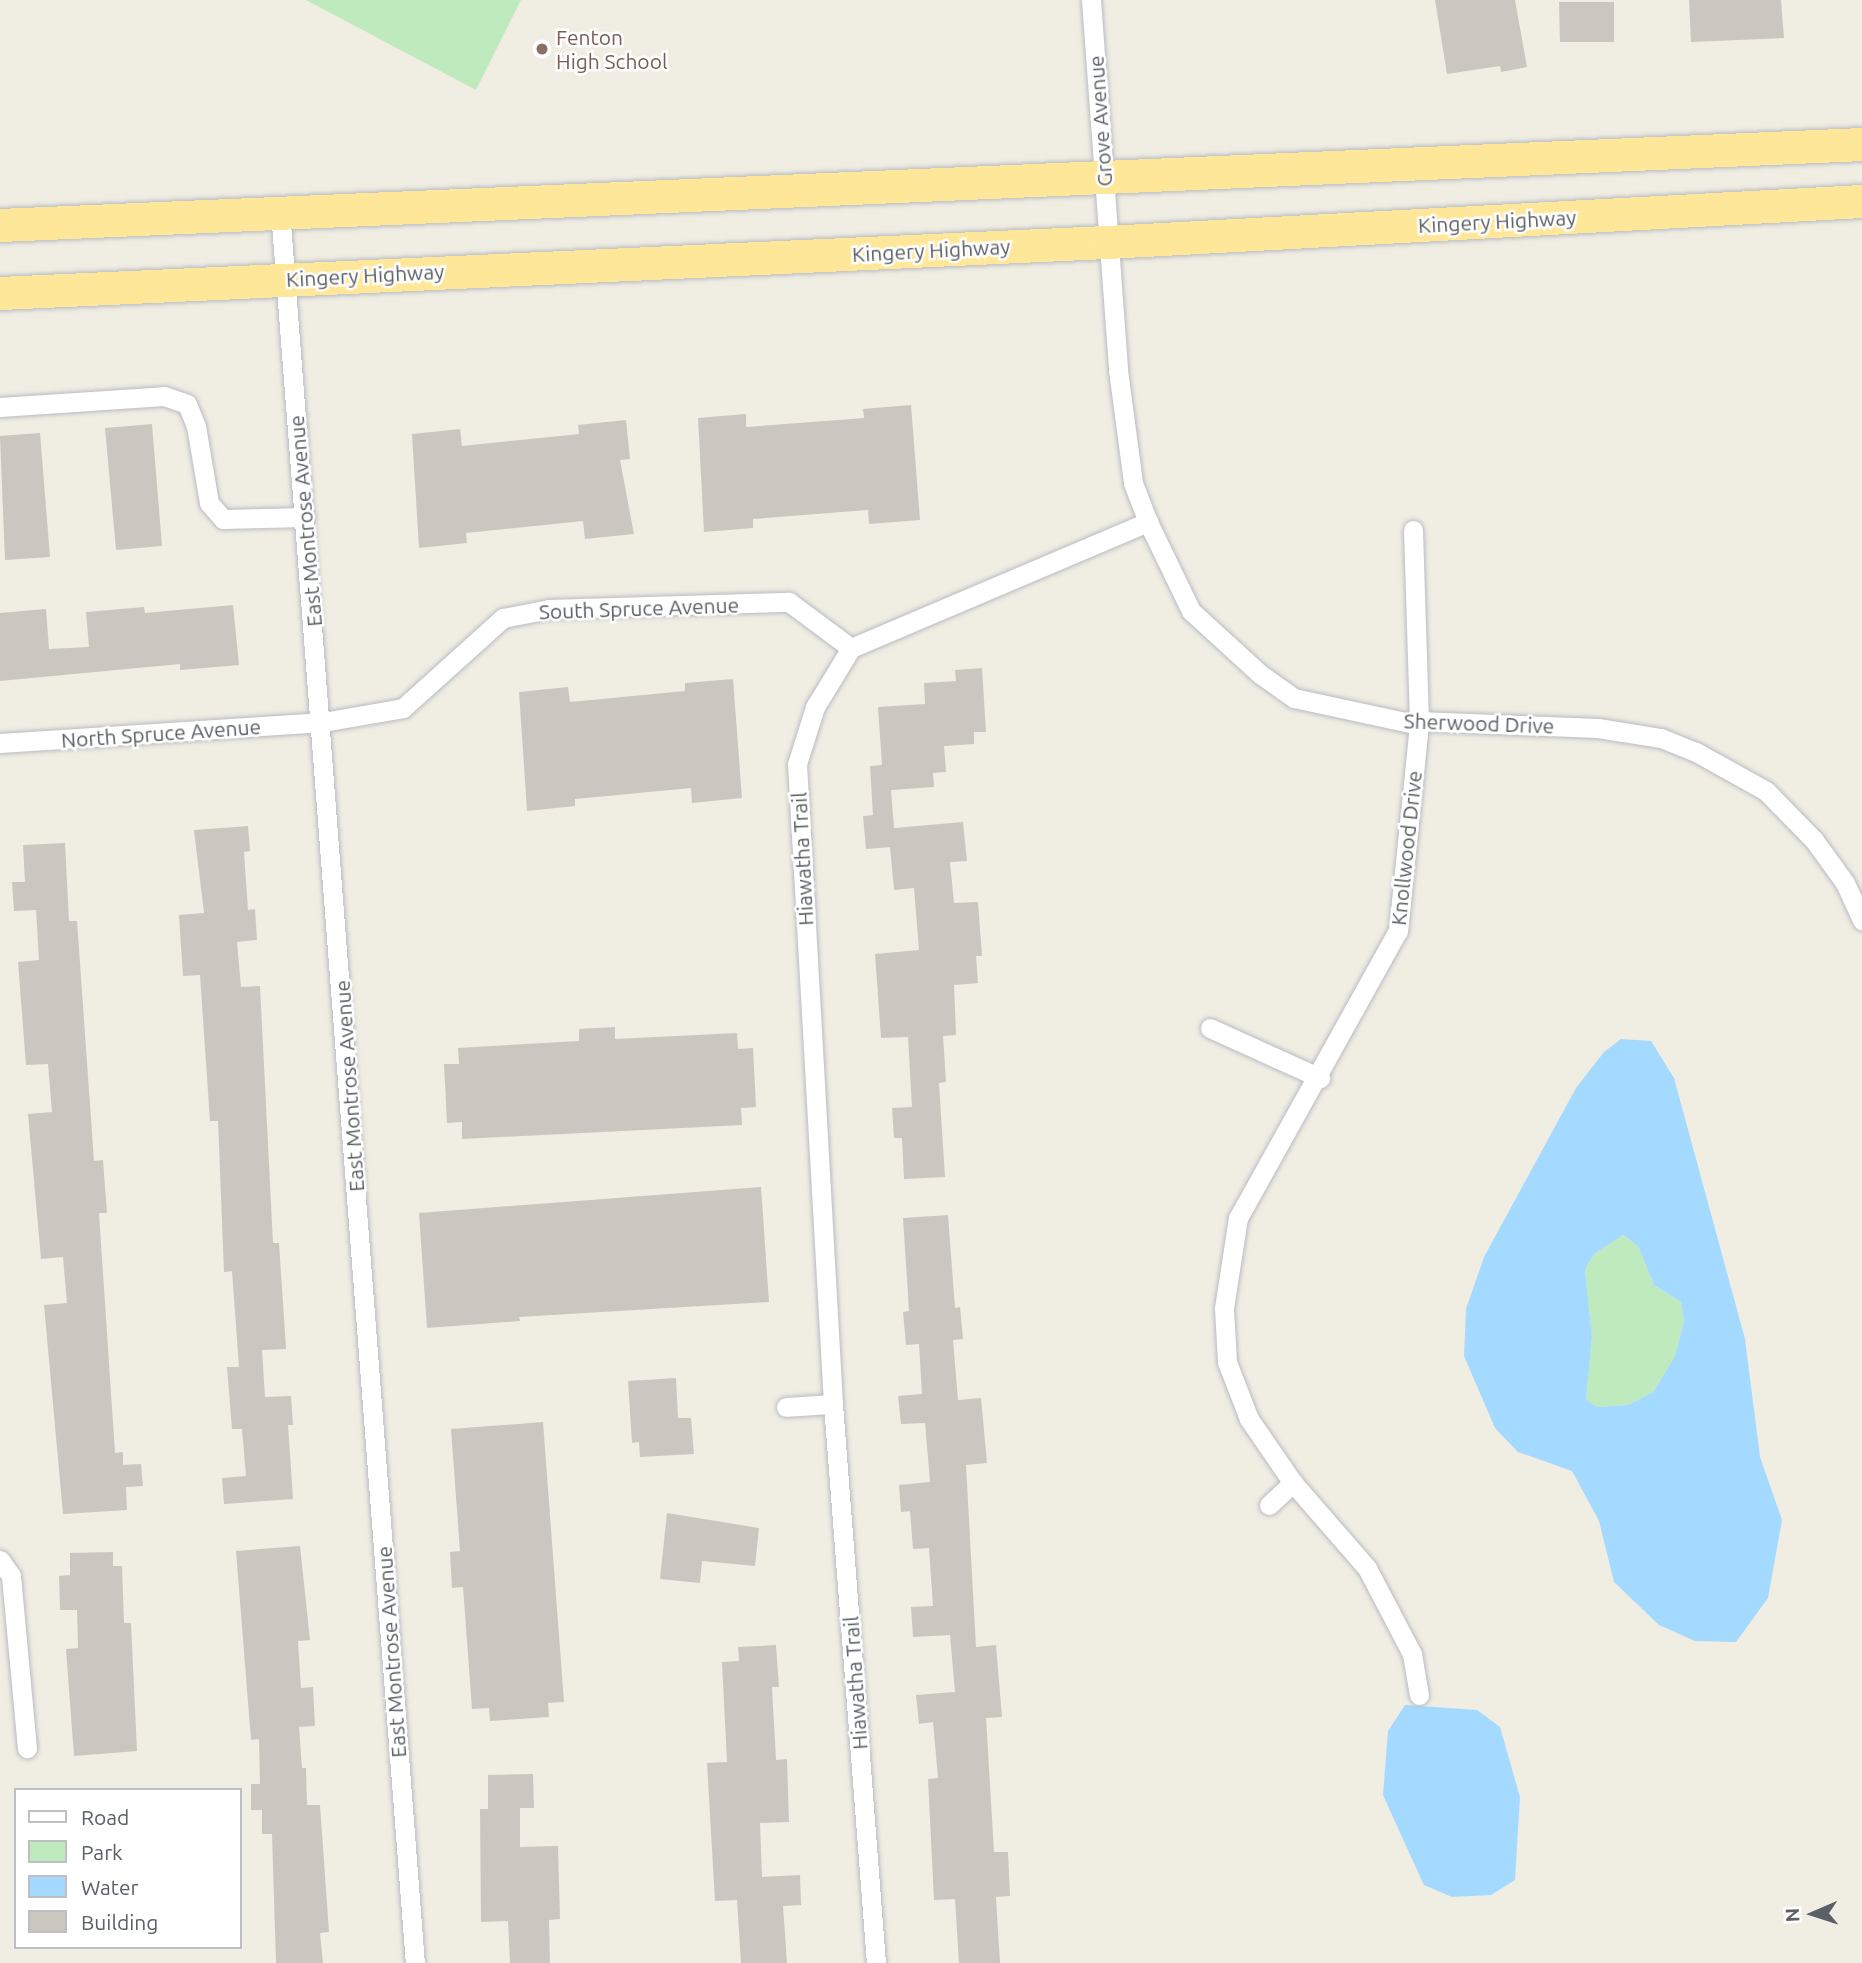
<!DOCTYPE html>
<html>
<head>
<meta charset="utf-8">
<style>
	body { margin:0 }
	#map { position:relative; width:1862px; height:1963px; overflow:hidden; background:#f0ede3; font-family:Ubuntu,sans-serif }
	div>[style] { position:absolute }
	[style*='--x'] { left:calc(var(--x)*1px); top:calc(var(--y)*1px); width:calc(var(--w)*1px); rotate:calc(var(--a)*1deg) }
	.green>* { inset:0; background:#beeabd }
	.water>* { inset:0; background:#a4daff }
	.building>* { inset:0; background:#cbc7c0 }
	.roads { filter:drop-shadow(0 0 2px #b8bcc1) drop-shadow(0 0 2px #b8bcc1) }
	.minor>* { height:19px; margin:-9.5px; padding:0 9.5px; transform-origin:9.5px; border-radius:9.5px; background:#fff }
	.trunk>* { height:33px; margin:-16.5px; padding:0 16.5px; transform-origin:16.5px; border-radius:16.5px; background:#ffe79a }
	.dots>* { width:19px; height:19px; translate:-50% -50%; box-sizing:border-box; border:4px solid #fff; border-radius:50% }
	span { translate:-50% -50%; white-space:nowrap; text-align:center; line-height:1.15; -webkit-text-stroke:5px #fff; paint-order:stroke }
	.education-label { font-size:21px; color:#785e54 }
	.left { translate:0 -50%; text-align:left }
	.street-label { font-size:21px; color:#5b6066 }
	.legend { position:absolute; left:14px; top:1788px; width:228px; height:161px; box-sizing:border-box; background:#fff; border:2px solid #bdbfc2; margin:0; padding:9px 12px; list-style:none; font-size:21px; color:#5b6066 }
	.legend li { display:flex; align-items:center; gap:14px; height:35px }
	.legend b { width:35px; border:2px solid #bdbfc2 }
	.north { position:absolute; left:1778px; top:1879px; width:70px; height:70px; -webkit-text-stroke:5px #fff; paint-order:stroke; rotate:267deg; font-size:19px; font-weight:700; line-height:28px; text-align:center; color:#5b6066 }
	.north::after { content:''; display:block; margin:auto; width:24px; height:32px; background:#5b6066; clip-path:polygon(50% 0,100% 100%,50% 72%,0 100%) }
</style>
</head>
<body>
<div id="map">
	<div class="green">
		<div style="clip-path:polygon(306px 0,521px 0,476px 90px)"></div>
		<div style="clip-path:polygon(1622px 1235px,1638px 1246px,1654px 1285px,1681px 1302px,1684px 1321px,1675px 1356px,1653px 1392px,1628px 1405px,1597px 1407px,1586px 1399px,1592px 1337px,1585px 1270px,1594px 1254px)"></div>
	</div>
	<div class="water">
		<div style="clip-path:polygon(evenodd,1621px 1039px,1651px 1041px,1674px 1078px,1745px 1339px,1760px 1457px,1782px 1520px,1768px 1598px,1736px 1642px,1695px 1641px,1659px 1625px,1614px 1582px,1599px 1521px,1572px 1471px,1518px 1452px,1495px 1428px,1464px 1356px,1466px 1309px,1484px 1257px,1576px 1088px,1604px 1052px,1621px 1039px,1623px 1235px,1638px 1246px,1654px 1285px,1681px 1302px,1684px 1321px,1675px 1356px,1653px 1392px,1628px 1405px,1597px 1407px,1586px 1399px,1592px 1337px,1585px 1270px,1594px 1254px,1623px 1235px)"></div>
		<div style="clip-path:polygon(1405px 1705px,1477px 1710px,1500px 1727px,1520px 1797px,1515px 1880px,1491px 1895px,1452px 1897px,1424px 1885px,1401px 1835px,1383px 1795px,1388px 1731px)"></div>
	</div>
	<div class="building">
		<div style="clip-path:polygon(1435px 0,1515px 0,1527px 67px,1501px 72px,1500px 66px,1447px 74px)"></div>
		<div style="clip-path:polygon(1689px 0,1781px 0,1784px 38px,1691px 42px)"></div>
		<div style="clip-path:polygon(1559px 2px,1614px 2px,1614px 42px,1560px 42px)"></div>
		<div style="clip-path:polygon(911px 405px,920px 520px,869px 524px,868px 510px,753px 519px,753px 528px,704px 532px,698px 418px,746px 414px,746px 427px,864px 418px,863px 409px)"></div>
		<div style="clip-path:polygon(626px 420px,630px 459px,620px 460px,634px 534px,585px 539px,583px 521px,466px 533px,467px 543px,419px 548px,412px 434px,460px 429px,462px 446px,579px 434px,578px 425px)"></div>
		<div style="clip-path:polygon(152px 424px,162px 546px,116px 550px,105px 428px)"></div>
		<div style="clip-path:polygon(40px 433px,50px 557px,5px 560px,0 436px)"></div>
		<div style="clip-path:polygon(233px 605px,239px 665px,180px 670px,180px 664px,0 681px,0 613px,46px 609px,49px 649px,89px 647px,86px 612px,144px 607px,145px 613px)"></div>
		<div style="clip-path:polygon(982px 668px,986px 732px,974px 732px,974px 744px,944px 746px,946px 772px,933px 773px,934px 787px,891px 790px,894px 828px,963px 822px,967px 861px,950px 862px,954px 903px,978px 902px,982px 956px,976px 956px,978px 983px,954px 985px,956px 1035px,943px 1036px,946px 1082px,939px 1083px,945px 1177px,904px 1179px,902px 1138px,894px 1138px,892px 1108px,912px 1107px,908px 1037px,881px 1038px,875px 954px,919px 950px,914px 888px,894px 890px,890px 847px,866px 849px,863px 816px,873px 815px,870px 766px,882px 765px,878px 707px,925px 704px,924px 683px,956px 681px,955px 670px)"></div>
		<div style="clip-path:polygon(733px 679px,742px 798px,692px 803px,691px 788px,575px 799px,575px 806px,527px 811px,519px 692px,568px 687px,570px 702px,685px 691px,685px 683px)"></div>
		<div style="clip-path:polygon(248px 826px,250px 851px,244px 852px,248px 910px,255px 909px,257px 940px,237px 942px,241px 987px,260px 986px,273px 1243px,279px 1243px,286px 1349px,262px 1350px,265px 1397px,291px 1396px,293px 1425px,288px 1425px,293px 1499px,224px 1504px,222px 1478px,246px 1476px,242px 1429px,232px 1429px,227px 1367px,239px 1367px,232px 1271px,224px 1272px,218px 1121px,210px 1121px,200px 975px,183px 976px,179px 915px,204px 913px,194px 830px)"></div>
		<div style="clip-path:polygon(65px 843px,69px 921px,77px 921px,94px 1161px,103px 1160px,107px 1213px,99px 1213px,115px 1453px,123px 1452px,123px 1465px,141px 1464px,143px 1486px,126px 1487px,127px 1510px,63px 1514px,44px 1305px,67px 1303px,63px 1257px,41px 1259px,28px 1114px,52px 1112px,48px 1064px,26px 1065px,18px 962px,39px 960px,36px 910px,14px 911px,12px 882px,25px 882px,23px 845px)"></div>
		<div style="clip-path:polygon(615px 1027px,615px 1039px,737px 1033px,738px 1049px,753px 1048px,756px 1107px,741px 1108px,742px 1125px,462px 1139px,462px 1122px,447px 1123px,444px 1064px,459px 1064px,458px 1048px,579px 1041px,579px 1029px)"></div>
		<div style="clip-path:polygon(761px 1187px,769px 1302px,519px 1317px,520px 1321px,427px 1328px,419px 1213px)"></div>
		<div style="clip-path:polygon(948px 1215px,955px 1308px,960px 1307px,963px 1339px,953px 1340px,958px 1400px,981px 1398px,987px 1463px,966px 1465px,976px 1647px,996px 1645px,1002px 1717px,986px 1718px,994px 1852px,1008px 1852px,1010px 1896px,996px 1897px,1000px 1963px,959px 1963px,955px 1899px,934px 1900px,928px 1779px,938px 1778px,933px 1722px,919px 1724px,916px 1695px,955px 1692px,950px 1635px,913px 1637px,911px 1607px,933px 1606px,929px 1548px,913px 1549px,910px 1511px,901px 1512px,899px 1485px,930px 1482px,925px 1423px,901px 1424px,898px 1396px,922px 1394px,919px 1344px,906px 1345px,903px 1312px,909px 1311px,903px 1218px)"></div>
		<div style="clip-path:polygon(676px 1378px,678px 1418px,691px 1418px,694px 1454px,640px 1457px,639px 1442px,632px 1443px,628px 1381px)"></div>
		<div style="clip-path:polygon(543px 1422px,564px 1702px,548px 1703px,549px 1717px,490px 1721px,489px 1708px,472px 1709px,463px 1587px,452px 1588px,450px 1552px,460px 1551px,451px 1429px)"></div>
		<div style="clip-path:polygon(667px 1513px,759px 1528px,755px 1566px,702px 1561px,700px 1583px,660px 1579px)"></div>
		<div style="clip-path:polygon(300px 1546px,310px 1640px,298px 1641px,301px 1688px,313px 1687px,315px 1726px,299px 1727px,302px 1768px,306px 1768px,307px 1805px,320px 1805px,329px 1932px,320px 1933px,323px 1963px,276px 1963px,272px 1834px,262px 1834px,262px 1810px,251px 1810px,251px 1784px,260px 1784px,259px 1739px,251px 1740px,236px 1551px)"></div>
		<div style="clip-path:polygon(113px 1552px,113px 1566px,122px 1566px,124px 1623px,131px 1623px,137px 1751px,74px 1756px,66px 1649px,78px 1648px,77px 1610px,60px 1610px,59px 1576px,70px 1575px,70px 1553px)"></div>
		<div style="clip-path:polygon(776px 1645px,779px 1687px,772px 1687px,776px 1760px,787px 1759px,789px 1822px,760px 1823px,762px 1877px,800px 1875px,801px 1905px,783px 1906px,787px 1963px,741px 1963px,737px 1900px,715px 1901px,707px 1763px,727px 1762px,722px 1662px,739px 1661px,738px 1647px)"></div>
		<div style="clip-path:polygon(533px 1774px,534px 1808px,520px 1808px,520px 1847px,558px 1846px,560px 1919px,549px 1920px,550px 1963px,510px 1963px,508px 1921px,481px 1922px,480px 1809px,488px 1809px,488px 1775px)"></div>
	</div>
	<div class="roads">
		<div class="minor">
			<div style="--x:1091;--y:0;--w:371;--a:85.8"></div>
			<div style="--x:1118;--y:370;--w:114;--a:82.4"></div>
			<div style="--x:1133;--y:483;--w:42;--a:69"></div>
			<div style="--x:1148;--y:522;--w:99;--a:64.2"></div>
			<div style="--x:1191;--y:611;--w:93;--a:42.4"></div>
			<div style="--x:1260;--y:674;--w:42;--a:35.2"></div>
			<div style="--x:1294;--y:698;--w:128;--a:12.2"></div>
			<div style="--x:280;--y:210;--w:1758;--a:85.6"></div>
			<div style="--x:0;--y:407;--w:164;--a:-3.8"></div>
			<div style="--x:164;--y:396;--w:24;--a:19"></div>
			<div style="--x:187;--y:404;--w:24;--a:68"></div>
			<div style="--x:196;--y:426;--w:78;--a:80.4"></div>
			<div style="--x:209;--y:503;--w:21;--a:49"></div>
			<div style="--x:223;--y:519;--w:82;--a:-1.4"></div>
			<div style="--x:1413;--y:530;--w:195;--a:88.2"></div>
			<div style="--x:1418;--y:721;--w:180;--a:2.2"></div>
			<div style="--x:1598;--y:728;--w:64;--a:9"></div>
			<div style="--x:1661;--y:738;--w:38;--a:22"></div>
			<div style="--x:1696;--y:752;--w:80;--a:29.1"></div>
			<div style="--x:1766;--y:791;--w:69;--a:45.6"></div>
			<div style="--x:1814;--y:840;--w:53;--a:54.2"></div>
			<div style="--x:1845;--y:883;--w:41;--a:65.3"></div>
			<div style="--x:0;--y:743;--w:324;--a:-3.7"></div>
			<div style="--x:323;--y:722;--w:81;--a:-9.9"></div>
			<div style="--x:403;--y:708;--w:135;--a:-42"></div>
			<div style="--x:503;--y:618;--w:47;--a:-11.1"></div>
			<div style="--x:549;--y:609;--w:240;--a:-1.7"></div>
			<div style="--x:789;--y:602;--w:77;--a:36.6"></div>
			<div style="--x:1210;--y:1028;--w:121;--a:24.4"></div>
			<div style="--x:786;--y:1407;--w:47;--a:-3.7"></div>
			<div style="--x:1269;--y:1505;--w:33;--a:-43"></div>
			<div style="--x:0;--y:1560;--w:19;--a:55"></div>
			<div style="--x:11;--y:1576;--w:173;--a:84.7"></div>
			<div style="--x:1419;--y:1695;--w:42;--a:-99.7"></div>
			<div style="--x:1412;--y:1654;--w:97;--a:-117.6"></div>
			<div style="--x:1367;--y:1568;--w:113;--a:-131"></div>
			<div style="--x:1293;--y:1483;--w:78;--a:-124.5"></div>
			<div style="--x:1249;--y:1419;--w:61;--a:-111.1"></div>
			<div style="--x:1227;--y:1362;--w:54;--a:-93.2"></div>
			<div style="--x:1224;--y:1308;--w:91;--a:-81.2"></div>
			<div style="--x:1238;--y:1218;--w:329;--a:-60.9"></div>
			<div style="--x:1398;--y:931;--w:207;--a:-84.2"></div>
			<div style="--x:876;--y:1963;--w:561;--a:-94.4"></div>
			<div style="--x:833;--y:1404;--w:641;--a:-93.22"></div>
			<div style="--x:797;--y:764;--w:60;--a:-72.5"></div>
			<div style="--x:815;--y:707;--w:69;--a:-58.6"></div>
			<div style="--x:851;--y:648;--w:323;--a:-23"></div>
		</div>
		<div class="trunk">
			<div style="--x:0;--y:225;--w:1864;--a:-2.49"></div>
			<div style="--x:0;--y:293;--w:1108;--a:-2.64"></div>
			<div style="--x:1107;--y:242;--w:756;--a:-3.11"></div>
		</div>
	</div>
	<div class="dots">
		<div style="left:542px;top:49px;background:#8d6e63"></div>
	</div>
	<div class="education-label">
		<span class="left" style="left:556px;top:49px">Fenton<br>High School</span>
	</div>
	<div class="street-label">
		<span style="left:1100px;top:121px;rotate:-94deg">Grove Avenue</span>
		<span style="left:1497px;top:221px;rotate:-3deg">Kingery Highway</span>
		<span style="left:931px;top:250px;rotate:-3deg">Kingery Highway</span>
		<span style="left:365px;top:275px;rotate:-3deg">Kingery Highway</span>
		<span style="left:305px;top:521px;rotate:-95deg">East Montrose Avenue</span>
		<span style="left:639px;top:608px;rotate:-2deg">South Spruce Avenue</span>
		<span style="left:1479px;top:723px;rotate:2deg">Sherwood Drive</span>
		<span style="left:161px;top:733px;rotate:-4deg">North Spruce Avenue</span>
		<span style="left:1406px;top:848px;rotate:-84deg">Knollwood Drive</span>
		<span style="left:802px;top:859px;rotate:-93deg">Hiawatha Trail</span>
		<span style="left:349px;top:1086px;rotate:-94deg">East Montrose Avenue</span>
		<span style="left:391px;top:1652px;rotate:-94deg">East Montrose Avenue</span>
		<span style="left:855px;top:1683px;rotate:-94deg">Hiawatha Trail</span>
	</div>
	<ul class="legend">
	<li><b style="height:9px;background:#fff"></b>Road</li>
	<li><b style="height:19px;background:#beeabd"></b>Park</li>
	<li><b style="height:19px;background:#a4daff"></b>Water</li>
	<li><b style="height:19px;background:#cbc7c0"></b>Building</li>
	</ul>
	<div class="north">N</div>
</div>
</body>
</html>
